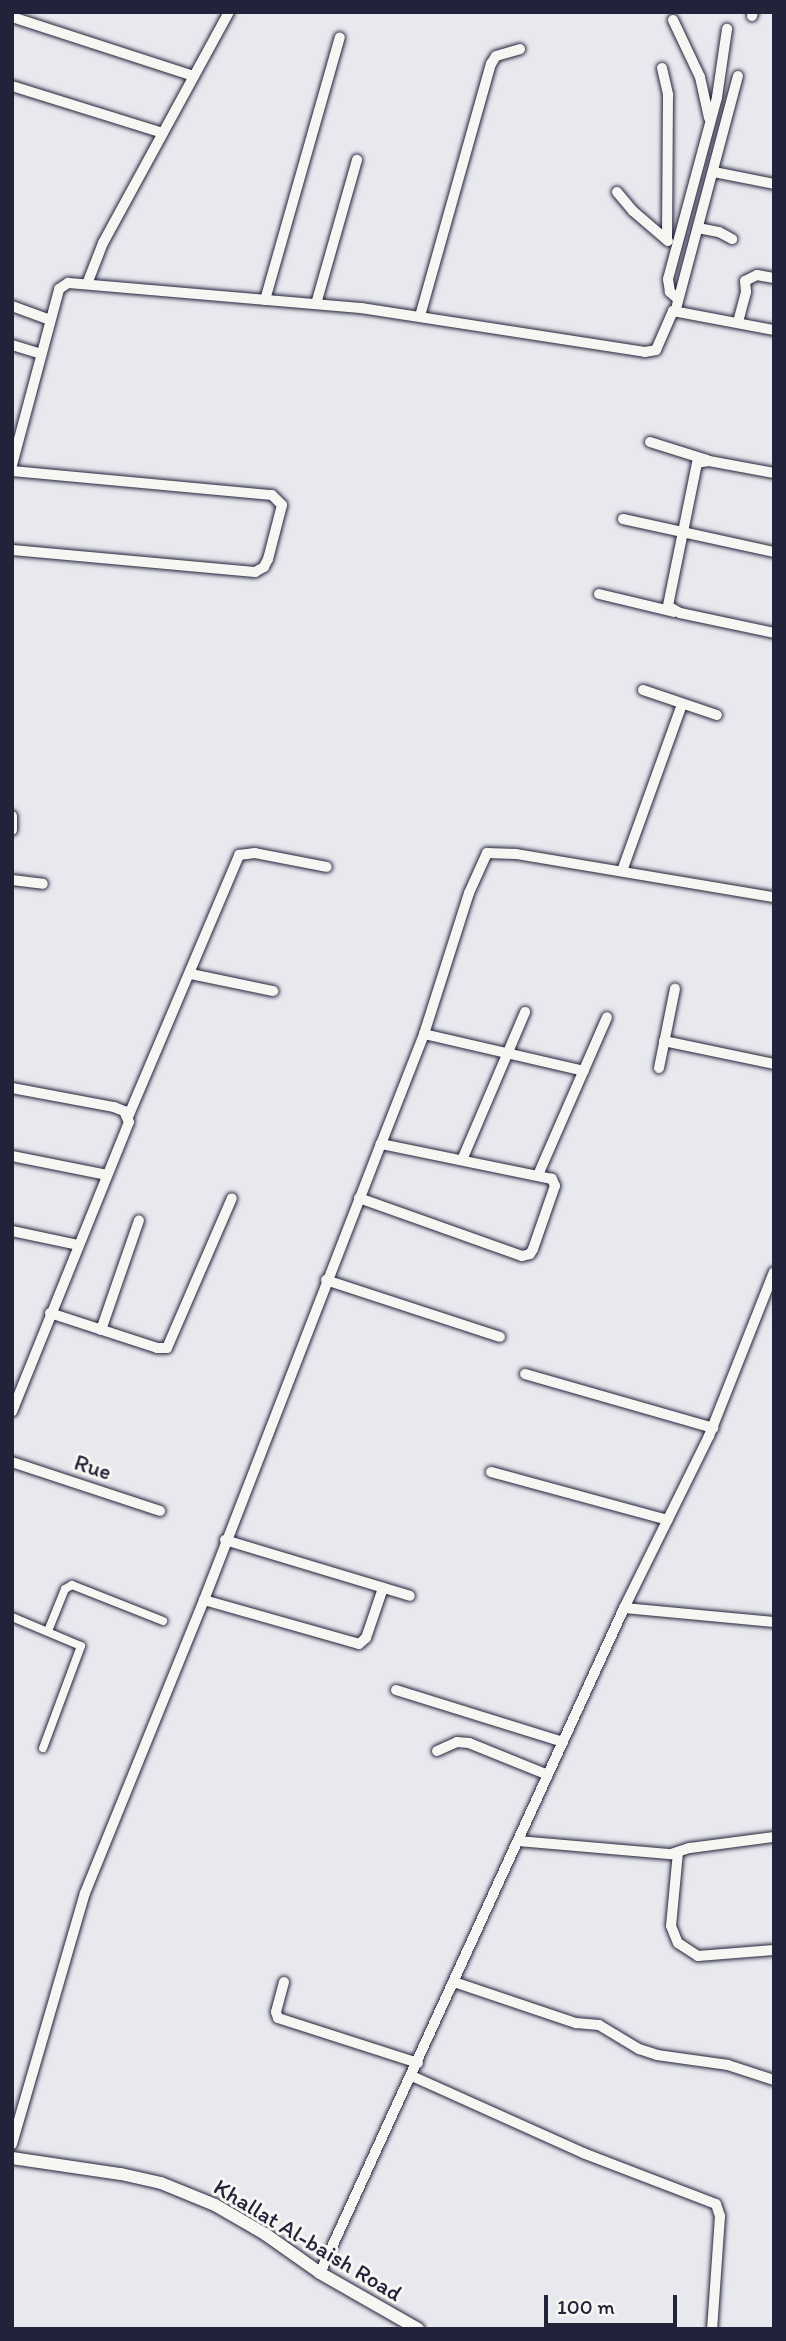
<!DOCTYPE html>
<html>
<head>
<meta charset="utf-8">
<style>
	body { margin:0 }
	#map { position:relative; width:786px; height:2341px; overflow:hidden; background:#e8e8ef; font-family:Itim,sans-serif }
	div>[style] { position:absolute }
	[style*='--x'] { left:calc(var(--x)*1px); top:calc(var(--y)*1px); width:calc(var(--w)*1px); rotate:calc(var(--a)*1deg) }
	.roads { filter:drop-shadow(0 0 2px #22223b) drop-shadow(0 0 2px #22223b) }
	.pedestrian>* { height:8px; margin:-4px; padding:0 4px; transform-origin:4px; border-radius:4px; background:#f6f6f2 }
	.minor>* { height:10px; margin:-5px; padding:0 5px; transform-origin:5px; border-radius:5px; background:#f6f6f2 }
	.tertiary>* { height:12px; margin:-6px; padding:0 6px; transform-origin:6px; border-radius:6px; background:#f6f6f2 }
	span { translate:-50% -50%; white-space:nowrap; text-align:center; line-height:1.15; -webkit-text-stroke:6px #f6f6f2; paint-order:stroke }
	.street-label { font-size:23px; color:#22223b }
	.frame { position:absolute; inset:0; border:14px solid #22223b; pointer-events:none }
	.scale { position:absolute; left:544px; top:2295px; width:133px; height:32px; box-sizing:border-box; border:4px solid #22223b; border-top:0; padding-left:9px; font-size:21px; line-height:24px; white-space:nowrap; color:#22223b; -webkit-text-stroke:5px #f6f6f2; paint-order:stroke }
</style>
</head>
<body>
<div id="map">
	<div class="roads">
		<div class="pedestrian">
			<div style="--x:12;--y:1617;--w:75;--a:22.8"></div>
			<div style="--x:81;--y:1646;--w:109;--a:110.4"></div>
			<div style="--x:48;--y:1631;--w:45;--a:-68"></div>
			<div style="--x:65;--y:1589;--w:8;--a:-30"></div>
			<div style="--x:72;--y:1585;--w:98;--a:21.6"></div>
		</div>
		<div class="minor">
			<div style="--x:752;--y:16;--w:4;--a:-76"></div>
			<div style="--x:12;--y:17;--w:191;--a:18"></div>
			<div style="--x:673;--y:20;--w:63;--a:64.7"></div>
			<div style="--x:700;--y:77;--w:42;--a:77.6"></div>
			<div style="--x:662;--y:68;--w:28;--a:77"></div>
			<div style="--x:668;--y:95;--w:144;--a:90.4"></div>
			<div style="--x:12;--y:86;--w:158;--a:17.3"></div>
			<div style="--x:714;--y:172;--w:61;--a:11.3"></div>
			<div style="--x:617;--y:192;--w:25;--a:50"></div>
			<div style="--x:633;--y:211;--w:46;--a:40.6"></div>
			<div style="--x:698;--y:228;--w:21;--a:11"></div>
			<div style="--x:719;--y:232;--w:15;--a:28"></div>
			<div style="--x:87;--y:284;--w:44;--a:-68.7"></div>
			<div style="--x:103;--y:243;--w:263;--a:-61.4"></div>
			<div style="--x:678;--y:299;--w:11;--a:-139"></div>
			<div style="--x:670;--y:292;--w:13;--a:-99"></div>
			<div style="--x:668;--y:279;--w:188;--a:-74.9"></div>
			<div style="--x:717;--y:97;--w:69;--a:-81.6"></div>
			<div style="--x:265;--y:300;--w:273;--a:-74.1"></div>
			<div style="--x:316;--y:304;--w:150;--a:-74.1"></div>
			<div style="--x:677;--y:305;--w:237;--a:-75.1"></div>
			<div style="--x:12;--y:306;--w:40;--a:20.2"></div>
			<div style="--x:420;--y:316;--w:262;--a:-74.3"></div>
			<div style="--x:491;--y:64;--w:9;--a:-58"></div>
			<div style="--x:496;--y:56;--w:25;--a:-16"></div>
			<div style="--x:738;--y:322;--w:31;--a:-75"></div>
			<div style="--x:746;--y:292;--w:11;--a:-95"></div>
			<div style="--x:745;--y:281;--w:13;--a:-27"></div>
			<div style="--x:757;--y:275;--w:17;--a:10"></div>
			<div style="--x:12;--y:345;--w:30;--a:17"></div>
			<div style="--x:650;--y:442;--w:60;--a:17.5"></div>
			<div style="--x:12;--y:465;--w:182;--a:-75"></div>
			<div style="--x:59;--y:289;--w:11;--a:-34"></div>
			<div style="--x:68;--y:283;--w:294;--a:4.9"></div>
			<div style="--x:361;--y:308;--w:287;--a:8.8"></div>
			<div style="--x:645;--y:352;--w:11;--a:-10"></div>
			<div style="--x:656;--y:350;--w:43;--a:-66.4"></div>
			<div style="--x:673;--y:311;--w:103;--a:10.7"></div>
			<div style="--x:12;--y:471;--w:261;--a:5.3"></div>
			<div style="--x:272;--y:495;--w:14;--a:45"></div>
			<div style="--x:282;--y:505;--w:56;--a:104.5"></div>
			<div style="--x:268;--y:559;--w:9;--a:117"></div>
			<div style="--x:264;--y:567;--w:10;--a:151"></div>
			<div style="--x:255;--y:572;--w:244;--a:-174.8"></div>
			<div style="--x:774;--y:473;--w:66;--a:-169.5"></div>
			<div style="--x:709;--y:461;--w:12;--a:171"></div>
			<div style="--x:697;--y:463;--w:146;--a:101.5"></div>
			<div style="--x:668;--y:606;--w:14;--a:30"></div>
			<div style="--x:680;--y:613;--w:96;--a:12"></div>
			<div style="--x:623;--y:519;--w:155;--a:12.3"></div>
			<div style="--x:599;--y:594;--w:77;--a:13.5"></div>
			<div style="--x:643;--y:690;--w:78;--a:18.7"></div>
			<div style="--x:12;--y:816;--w:14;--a:90"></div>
			<div style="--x:622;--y:871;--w:177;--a:-70.2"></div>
			<div style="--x:12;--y:880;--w:31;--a:7"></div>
			<div style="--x:191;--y:974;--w:84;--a:11.7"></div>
			<div style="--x:424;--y:1034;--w:164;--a:13"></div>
			<div style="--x:664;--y:1041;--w:112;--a:11.8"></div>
			<div style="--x:659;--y:1068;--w:81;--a:-78.6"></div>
			<div style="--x:12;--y:1088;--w:104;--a:10.6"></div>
			<div style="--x:114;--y:1107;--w:11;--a:22"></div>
			<div style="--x:124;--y:1111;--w:12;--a:66"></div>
			<div style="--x:129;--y:1122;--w:312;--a:112"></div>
			<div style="--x:128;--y:1117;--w:285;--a:-67"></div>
			<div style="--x:239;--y:855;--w:16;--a:-7"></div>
			<div style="--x:255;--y:853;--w:73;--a:11"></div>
			<div style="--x:12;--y:1156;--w:97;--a:11.3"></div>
			<div style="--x:462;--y:1160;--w:161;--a:-66.9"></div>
			<div style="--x:538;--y:1175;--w:172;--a:-66.4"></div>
			<div style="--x:359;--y:1198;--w:173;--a:19.6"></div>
			<div style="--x:522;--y:1256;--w:8;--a:-14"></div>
			<div style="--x:530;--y:1254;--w:6;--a:-59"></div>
			<div style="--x:533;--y:1249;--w:67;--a:-70.8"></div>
			<div style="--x:555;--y:1186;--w:8;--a:-113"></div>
			<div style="--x:552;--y:1179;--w:175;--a:-168.4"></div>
			<div style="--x:12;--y:1231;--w:67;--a:12"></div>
			<div style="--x:326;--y:1280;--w:183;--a:18.1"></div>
			<div style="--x:50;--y:1313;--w:113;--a:18.1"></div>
			<div style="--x:157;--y:1348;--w:10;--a:0"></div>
			<div style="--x:167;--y:1348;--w:163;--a:-66.6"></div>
			<div style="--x:101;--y:1330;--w:116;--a:-70.9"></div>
			<div style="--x:525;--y:1374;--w:196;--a:16"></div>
			<div style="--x:12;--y:1462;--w:156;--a:18.3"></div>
			<div style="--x:491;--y:1472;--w:183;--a:15.2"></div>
			<div style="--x:225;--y:1540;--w:193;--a:16.8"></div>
			<div style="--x:204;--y:1600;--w:161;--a:15.8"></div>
			<div style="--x:359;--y:1644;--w:9;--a:-41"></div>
			<div style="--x:366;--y:1638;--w:53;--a:-71.2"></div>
			<div style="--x:624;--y:1608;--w:151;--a:5.3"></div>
			<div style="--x:396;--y:1690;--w:175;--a:17.3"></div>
			<div style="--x:437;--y:1751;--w:22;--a:-24"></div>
			<div style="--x:457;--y:1742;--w:12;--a:5"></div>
			<div style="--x:469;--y:1743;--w:85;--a:22.1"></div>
			<div style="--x:518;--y:1841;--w:154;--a:4.9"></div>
			<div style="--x:671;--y:1854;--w:20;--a:-18"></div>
			<div style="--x:690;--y:1848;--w:85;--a:-7.5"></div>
			<div style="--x:678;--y:1852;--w:74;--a:95.4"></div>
			<div style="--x:671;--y:1926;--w:18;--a:68"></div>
			<div style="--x:678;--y:1943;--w:24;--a:33"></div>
			<div style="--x:698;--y:1956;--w:76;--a:-4.5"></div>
			<div style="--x:284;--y:1982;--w:31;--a:105"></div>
			<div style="--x:276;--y:2012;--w:6;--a:72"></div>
			<div style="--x:278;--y:2018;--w:147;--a:17.8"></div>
			<div style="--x:454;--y:1982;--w:129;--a:18.6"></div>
			<div style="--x:576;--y:2023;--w:23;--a:5"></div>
			<div style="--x:599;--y:2025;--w:47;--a:31"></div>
			<div style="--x:639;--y:2049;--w:19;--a:18"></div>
			<div style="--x:657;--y:2055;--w:72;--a:8"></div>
			<div style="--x:728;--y:2065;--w:48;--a:18.1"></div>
			<div style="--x:412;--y:2076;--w:188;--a:24.2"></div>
			<div style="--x:583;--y:2153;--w:142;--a:21"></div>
			<div style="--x:716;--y:2204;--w:13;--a:72"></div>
			<div style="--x:720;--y:2216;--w:113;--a:94"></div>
			<div style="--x:12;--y:2144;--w:261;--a:-73.8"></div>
			<div style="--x:85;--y:1893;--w:316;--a:-67.9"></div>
			<div style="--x:204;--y:1600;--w:489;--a:-68.8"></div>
			<div style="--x:381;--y:1144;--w:118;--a:-68.6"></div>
			<div style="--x:424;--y:1034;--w:148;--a:-72.3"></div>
			<div style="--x:469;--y:893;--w:44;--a:-65.8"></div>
			<div style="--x:487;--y:853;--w:29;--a:2"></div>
			<div style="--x:516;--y:854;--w:262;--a:9.5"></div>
			<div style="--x:320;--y:2273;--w:731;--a:-65.43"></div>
			<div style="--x:624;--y:1608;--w:192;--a:-63.7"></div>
			<div style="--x:709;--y:1436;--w:176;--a:-68.4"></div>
		</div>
		<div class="tertiary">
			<div style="--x:12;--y:2158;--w:110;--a:8.4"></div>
			<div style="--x:121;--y:2174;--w:41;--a:12.7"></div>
			<div style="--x:161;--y:2183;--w:58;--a:22.2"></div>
			<div style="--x:215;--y:2205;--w:58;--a:30.1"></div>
			<div style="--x:265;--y:2234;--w:67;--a:35.3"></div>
			<div style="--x:320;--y:2273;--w:113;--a:29.7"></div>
		</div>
	</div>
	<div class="street-label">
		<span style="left:93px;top:1467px;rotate:18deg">Rue</span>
		<span style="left:308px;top:2240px;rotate:31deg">Khallat Al-baish Road</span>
	</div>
	<div class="frame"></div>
	<div class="scale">100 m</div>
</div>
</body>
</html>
